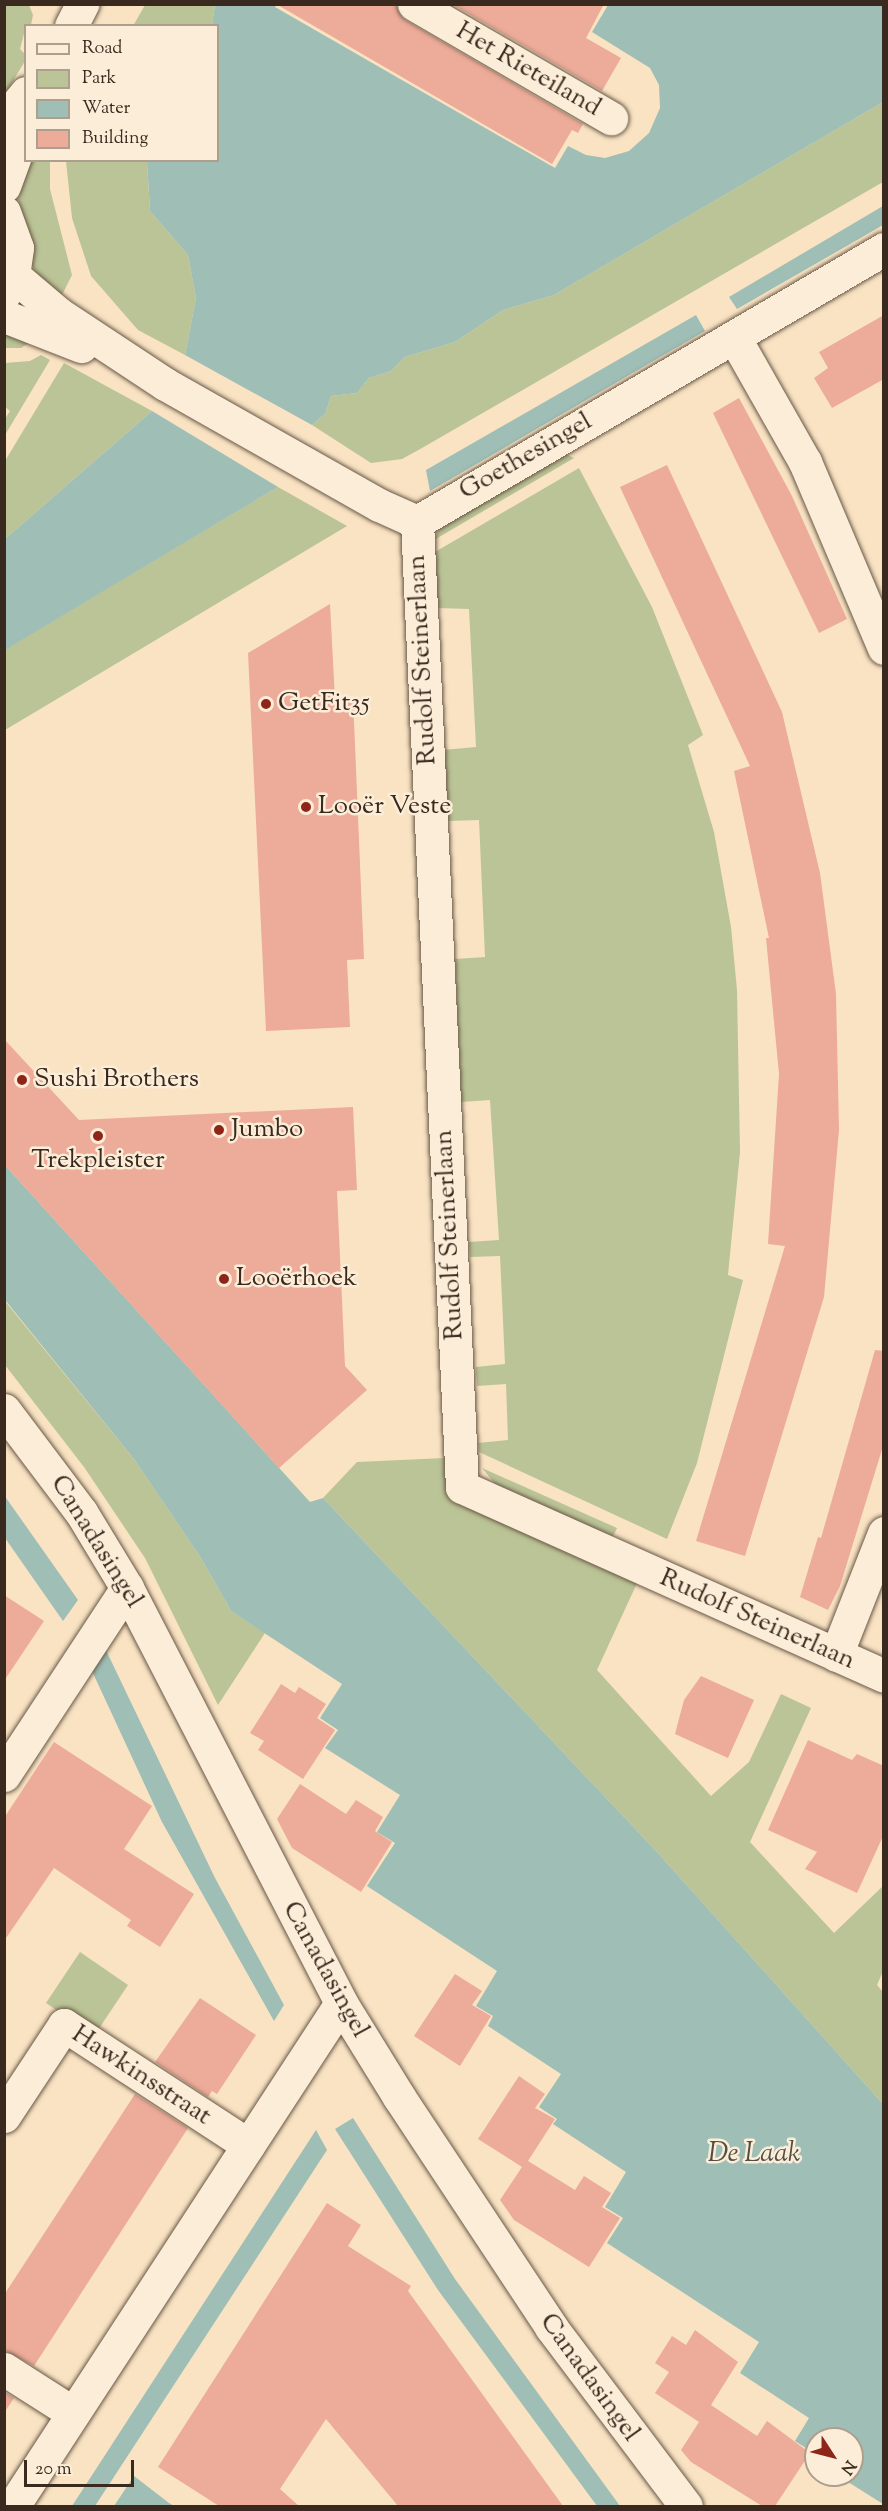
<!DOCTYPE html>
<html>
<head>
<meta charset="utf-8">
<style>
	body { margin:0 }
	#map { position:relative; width:888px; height:2511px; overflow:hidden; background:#f9e3c3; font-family:"Sorts Mill Goudy",serif }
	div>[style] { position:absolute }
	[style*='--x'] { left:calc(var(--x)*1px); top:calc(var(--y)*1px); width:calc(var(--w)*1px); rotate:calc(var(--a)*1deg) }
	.green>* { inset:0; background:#bbc496 }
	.water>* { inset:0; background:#9ebeb6 }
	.building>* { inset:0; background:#edab99 }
	.roads { filter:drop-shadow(0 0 2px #695847) drop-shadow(0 0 2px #695847) }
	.minor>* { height:33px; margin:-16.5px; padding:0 16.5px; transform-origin:16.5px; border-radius:16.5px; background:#fbedd8 }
	.dots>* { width:16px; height:16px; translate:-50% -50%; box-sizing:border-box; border:3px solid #fbedd8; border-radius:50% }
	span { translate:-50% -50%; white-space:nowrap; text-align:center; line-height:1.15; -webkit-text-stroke:5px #fbedd8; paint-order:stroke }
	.street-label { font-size:26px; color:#39291e }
	.poi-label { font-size:26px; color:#39291e }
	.left { translate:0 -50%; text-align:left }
	.water-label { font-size:27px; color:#524e44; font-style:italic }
	.frame { position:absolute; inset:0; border:6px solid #39291e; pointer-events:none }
	.legend { position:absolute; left:24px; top:24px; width:195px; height:138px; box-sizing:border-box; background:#fbedd8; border:2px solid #ad9f8e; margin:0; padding:8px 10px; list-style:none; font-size:18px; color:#39291e }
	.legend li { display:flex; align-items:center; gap:12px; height:30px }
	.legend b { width:30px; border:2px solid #ad9f8e }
	.north { position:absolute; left:804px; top:2427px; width:60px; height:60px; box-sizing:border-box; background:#fbedd8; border:2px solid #ad9f8e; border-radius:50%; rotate:126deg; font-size:16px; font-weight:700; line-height:24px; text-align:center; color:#39291e }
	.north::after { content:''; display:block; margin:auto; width:21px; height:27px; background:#8f2418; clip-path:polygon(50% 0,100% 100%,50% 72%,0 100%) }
	.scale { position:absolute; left:24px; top:2460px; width:110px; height:27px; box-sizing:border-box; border:3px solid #39291e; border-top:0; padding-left:8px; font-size:18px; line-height:21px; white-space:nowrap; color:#39291e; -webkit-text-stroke:4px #fbedd8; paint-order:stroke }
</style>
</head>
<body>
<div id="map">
	<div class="green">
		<div style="clip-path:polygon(5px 5px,29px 5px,33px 15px,31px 25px,26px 26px,20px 49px,25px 54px,25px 61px,5px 94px)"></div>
		<div style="clip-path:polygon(145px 5px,215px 5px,212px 25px,133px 26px)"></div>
		<div style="clip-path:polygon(883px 102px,883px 182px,422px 448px,402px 459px,371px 463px,312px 425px,325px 414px,331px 396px,357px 393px,369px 378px,391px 371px,405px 357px,455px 342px,503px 310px,554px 295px)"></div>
		<div style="clip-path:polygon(26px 161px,50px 161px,50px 189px,72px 275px,62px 295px,36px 273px,30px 260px,18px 198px)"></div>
		<div style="clip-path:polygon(66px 161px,147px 161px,150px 211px,188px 255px,196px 298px,185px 355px,138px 330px,91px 276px,72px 218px)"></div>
		<div style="clip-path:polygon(4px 330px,32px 341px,21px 348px,5px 348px)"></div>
		<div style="clip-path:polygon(41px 355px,50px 360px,5px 435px,5px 419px,10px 411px,5px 407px,5px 363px,30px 361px)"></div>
		<div style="clip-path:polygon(64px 363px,152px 411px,5px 539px,5px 461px)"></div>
		<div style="clip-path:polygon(562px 452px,574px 458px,434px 540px,443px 521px)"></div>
		<div style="clip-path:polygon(579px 468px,652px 607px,703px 735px,688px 745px,714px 832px,731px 927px,737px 990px,740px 1152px,728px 1275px,743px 1280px,697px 1463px,667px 1539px,479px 1452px,478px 1443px,508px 1440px,506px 1384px,477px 1386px,476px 1367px,505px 1364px,500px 1256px,470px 1257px,469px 1242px,499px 1240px,490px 1100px,461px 1102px,455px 959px,485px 957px,479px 820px,448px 821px,443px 750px,476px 747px,469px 609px,437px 608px,435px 552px)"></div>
		<div style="clip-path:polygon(278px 487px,347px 526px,5px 730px,4px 650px)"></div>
		<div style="clip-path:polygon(4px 1300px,134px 1459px,201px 1558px,231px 1611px,265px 1633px,218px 1705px,145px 1558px,84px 1467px,5px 1365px)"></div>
		<div style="clip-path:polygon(445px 1458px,447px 1492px,638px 1581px,597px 1670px,711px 1796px,749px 1762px,781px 1694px,811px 1708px,750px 1842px,834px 1933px,883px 1886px,883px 1971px,877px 1985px,883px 1992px,883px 2104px,657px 1852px,323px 1498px,357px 1462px)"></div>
		<div style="clip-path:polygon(482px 1468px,617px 1528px,612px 1539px,496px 1485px)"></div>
		<div style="clip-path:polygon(80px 1952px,128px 1985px,94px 2036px,46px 2003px)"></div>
	</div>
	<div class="water">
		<div style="clip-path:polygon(215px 5px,276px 5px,275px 7px,555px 168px,568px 146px,586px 155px,605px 158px,629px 151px,649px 133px,660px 108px,659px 85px,650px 68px,592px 32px,608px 5px,883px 5px,883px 102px,554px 295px,503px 310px,455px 342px,405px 357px,391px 371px,369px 378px,357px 393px,331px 396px,325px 414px,312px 425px,185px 355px,196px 298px,188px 255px,150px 211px,147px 161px,218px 160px,218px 26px,212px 25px)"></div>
		<div style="clip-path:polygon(883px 206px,883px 225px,737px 309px,729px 297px)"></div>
		<div style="clip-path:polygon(696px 315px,705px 331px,430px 491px,426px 470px)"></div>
		<div style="clip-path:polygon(152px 411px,278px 487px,5px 650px,5px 539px)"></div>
		<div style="clip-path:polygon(4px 1164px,310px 1502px,323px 1498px,657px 1852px,883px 2104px,883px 2504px,837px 2475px,852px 2475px,852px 2439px,816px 2439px,816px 2461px,809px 2457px,812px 2452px,795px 2441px,809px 2418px,740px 2373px,759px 2342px,607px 2243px,623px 2218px,605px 2207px,626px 2172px,553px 2124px,557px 2119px,539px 2107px,561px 2074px,488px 2026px,493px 2016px,476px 2006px,497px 1971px,367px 1886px,395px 1843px,377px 1832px,400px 1795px,325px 1748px,338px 1730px,320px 1718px,342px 1684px,231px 1611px,201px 1558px,134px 1459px,5px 1300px)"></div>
		<div style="clip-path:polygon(4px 1495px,78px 1600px,63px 1621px,5px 1538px)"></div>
		<div style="clip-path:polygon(104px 1646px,215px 1878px,284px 2005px,274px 2021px,162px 1822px,92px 1671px)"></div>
		<div style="clip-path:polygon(353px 2118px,455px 2279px,620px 2506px,597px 2506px,438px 2290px,335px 2129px)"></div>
		<div style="clip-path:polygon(316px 2130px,327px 2150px,95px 2506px,72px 2506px)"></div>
		<div style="clip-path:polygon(134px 2476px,169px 2503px,174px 2506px,114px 2506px)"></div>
	</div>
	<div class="building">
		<div style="clip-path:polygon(276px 4px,395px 4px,405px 20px,583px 124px,578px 133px,572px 130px,552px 164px)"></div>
		<div style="clip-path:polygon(452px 4px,604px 4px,586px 38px,621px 58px,602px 91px)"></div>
		<div style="clip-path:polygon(884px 315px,884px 379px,832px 408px,814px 378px,828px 368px,819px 352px)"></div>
		<div style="clip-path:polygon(739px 398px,792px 496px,847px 619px,819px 633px,713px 413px)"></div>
		<div style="clip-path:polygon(667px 465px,782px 712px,820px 873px,836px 994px,839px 1130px,824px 1297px,745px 1556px,696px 1541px,785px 1246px,768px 1244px,779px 1074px,766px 938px,769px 938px,734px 771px,750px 766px,620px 487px)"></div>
		<div style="clip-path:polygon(330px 604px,335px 699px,353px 698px,364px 959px,347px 960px,350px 1027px,266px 1031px,248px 653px)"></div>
		<div style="clip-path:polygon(4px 1039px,79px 1120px,353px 1107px,357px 1190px,337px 1191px,345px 1366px,367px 1390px,279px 1468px,4px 1164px)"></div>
		<div style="clip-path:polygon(875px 1350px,884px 1351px,884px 1443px,840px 1586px,828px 1610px,800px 1597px,818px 1537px,821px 1538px)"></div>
		<div style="clip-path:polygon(4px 1595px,44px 1621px,4px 1681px)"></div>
		<div style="clip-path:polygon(701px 1676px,754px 1700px,728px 1758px,675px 1734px,684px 1700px)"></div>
		<div style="clip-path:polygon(281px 1684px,295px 1693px,299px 1687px,326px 1704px,317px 1718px,335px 1730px,303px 1779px,258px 1750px,264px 1741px,250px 1733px)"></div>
		<div style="clip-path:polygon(808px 1740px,852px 1760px,857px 1754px,884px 1766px,884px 1834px,857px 1893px,805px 1869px,817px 1852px,768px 1830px)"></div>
		<div style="clip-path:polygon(54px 1742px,152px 1806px,124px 1849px,194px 1894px,160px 1947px,127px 1926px,131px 1920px,54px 1868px,4px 1941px,4px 1818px)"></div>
		<div style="clip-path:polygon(300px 1784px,346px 1814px,356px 1800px,383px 1817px,375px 1831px,392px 1842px,361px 1892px,292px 1848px,277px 1819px)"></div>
		<div style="clip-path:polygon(455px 1974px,482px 1991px,472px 2005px,491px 2016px,460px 2066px,414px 2036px)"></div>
		<div style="clip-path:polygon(200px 1998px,256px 2035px,217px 2094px,212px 2091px,208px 2097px,155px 2062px)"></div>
		<div style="clip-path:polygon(519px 2076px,545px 2094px,535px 2108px,555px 2119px,528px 2161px,575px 2190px,584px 2176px,611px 2193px,602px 2207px,620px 2218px,589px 2267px,514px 2220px,500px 2200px,522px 2167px,478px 2139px)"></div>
		<div style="clip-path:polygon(135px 2094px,188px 2128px,34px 2366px,4px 2350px,4px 2295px)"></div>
		<div style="clip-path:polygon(327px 2203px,361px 2225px,348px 2246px,411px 2286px,408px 2291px,563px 2506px,398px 2506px,326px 2419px,280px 2489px,299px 2506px,219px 2506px,158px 2467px)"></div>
		<div style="clip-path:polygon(695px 2330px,738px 2362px,711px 2405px,757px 2436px,767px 2421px,810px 2453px,775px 2506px,762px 2506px,691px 2462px,681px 2450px,699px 2422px,655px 2393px,669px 2372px,655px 2363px,672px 2336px,686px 2345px)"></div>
		<div style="clip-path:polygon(4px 2392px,14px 2398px,4px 2413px)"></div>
	</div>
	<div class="roads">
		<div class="minor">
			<div style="--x:414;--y:4;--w:228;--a:30.1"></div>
			<div style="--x:71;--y:26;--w:25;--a:-63"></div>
			<div style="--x:4;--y:120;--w:35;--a:-51"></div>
			<div style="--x:4;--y:186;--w:64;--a:-69.9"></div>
			<div style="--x:4;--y:212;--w:38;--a:70"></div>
			<div style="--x:17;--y:248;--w:27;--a:98"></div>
			<div style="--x:13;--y:275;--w:21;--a:115"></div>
			<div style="--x:13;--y:275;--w:60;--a:40.3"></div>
			<div style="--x:59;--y:314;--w:127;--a:33.4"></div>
			<div style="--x:165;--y:384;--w:246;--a:29.5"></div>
			<div style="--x:379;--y:505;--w:42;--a:24.1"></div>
			<div style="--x:4;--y:316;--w:83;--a:21.3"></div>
			<div style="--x:734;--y:337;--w:144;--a:60.4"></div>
			<div style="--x:805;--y:462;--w:202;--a:67"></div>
			<div style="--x:417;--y:522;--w:966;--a:87.33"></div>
			<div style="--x:462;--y:1487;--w:462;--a:24.1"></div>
			<div style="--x:417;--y:522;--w:541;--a:-30.31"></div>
			<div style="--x:4;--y:1410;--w:128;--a:53"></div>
			<div style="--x:81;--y:1512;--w:89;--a:58.8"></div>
			<div style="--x:127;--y:1588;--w:467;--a:62.7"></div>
			<div style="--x:341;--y:2003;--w:110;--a:58.3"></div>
			<div style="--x:399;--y:2097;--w:276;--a:56.5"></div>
			<div style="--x:551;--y:2327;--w:224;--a:53"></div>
			<div style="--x:836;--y:1655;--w:131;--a:-68.5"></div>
			<div style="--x:4;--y:1775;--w:224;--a:-56.7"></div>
			<div style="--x:4;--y:2116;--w:109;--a:-56.6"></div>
			<div style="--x:64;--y:2025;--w:220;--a:33.1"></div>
			<div style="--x:4;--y:2369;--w:82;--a:32.5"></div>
			<div style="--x:13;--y:2506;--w:600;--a:-56.89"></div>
		</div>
	</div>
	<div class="dots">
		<div style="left:266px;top:704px;background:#8f2418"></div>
		<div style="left:306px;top:807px;background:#8f2418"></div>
		<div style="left:22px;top:1080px;background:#8f2418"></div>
		<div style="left:219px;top:1130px;background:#8f2418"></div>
		<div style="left:98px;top:1136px;background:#8f2418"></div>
		<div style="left:224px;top:1279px;background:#8f2418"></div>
	</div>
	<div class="street-label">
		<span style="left:528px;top:70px;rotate:30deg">Het Rieteiland</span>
		<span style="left:526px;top:457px;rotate:-30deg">Goethesingel</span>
		<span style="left:423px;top:660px;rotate:-93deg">Rudolf Steinerlaan</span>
		<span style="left:450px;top:1235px;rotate:-93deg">Rudolf Steinerlaan</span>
		<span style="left:96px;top:1542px;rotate:58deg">Canadasingel</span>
		<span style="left:757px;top:1620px;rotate:24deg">Rudolf Steinerlaan</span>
		<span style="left:325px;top:1970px;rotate:61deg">Canadasingel</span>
		<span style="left:141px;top:2076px;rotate:33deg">Hawkinsstraat</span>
		<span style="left:589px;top:2378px;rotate:54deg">Canadasingel</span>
	</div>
	<div class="poi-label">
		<span class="left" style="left:278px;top:704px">GetFit35</span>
		<span class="left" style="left:318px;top:807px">Looër Veste</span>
		<span class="left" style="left:34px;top:1080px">Sushi Brothers</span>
		<span class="left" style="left:231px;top:1130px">Jumbo</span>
		<span style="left:98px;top:1161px">Trekpleister</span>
		<span class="left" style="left:236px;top:1279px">Looërhoek</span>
	</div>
	<div class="water-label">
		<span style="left:754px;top:2155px">De Laak</span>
	</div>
	<div class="frame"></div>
	<ul class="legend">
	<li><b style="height:8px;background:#fbedd8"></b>Road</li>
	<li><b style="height:16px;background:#bbc496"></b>Park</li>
	<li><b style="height:16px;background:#9ebeb6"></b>Water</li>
	<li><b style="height:16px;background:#edab99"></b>Building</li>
	</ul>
	<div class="north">N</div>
	<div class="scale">20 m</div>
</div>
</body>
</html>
